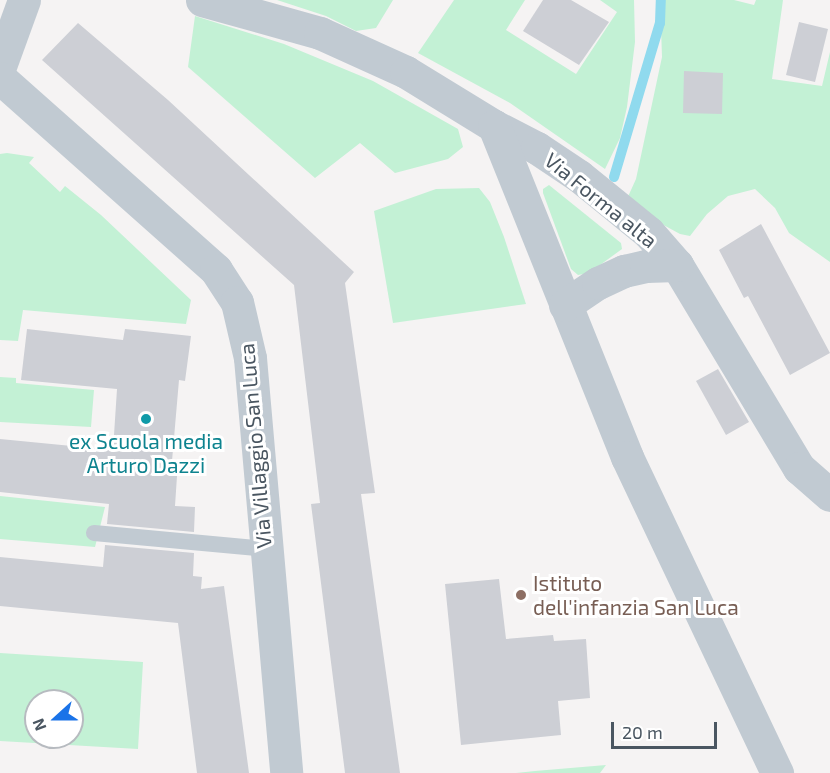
<!DOCTYPE html>
<html>
<head>
<meta charset="utf-8">
<style>
	body { margin:0 }
	#map { position:relative; width:830px; height:773px; overflow:hidden; background:#f5f3f3; font-family:"Exo 2",sans-serif }
	div>[style] { position:absolute }
	[style*='--x'] { left:calc(var(--x)*1px); top:calc(var(--y)*1px); width:calc(var(--w)*1px); rotate:calc(var(--a)*1deg) }
	.green>* { inset:0; background:#c3f1d5 }
	.stream>* { height:10px; margin:-5px; padding:0 5px; transform-origin:5px; border-radius:5px; background:#90daee }
	.building>* { inset:0; background:#cdcfd5 }
	.lane>* { height:16px; margin:-8px; padding:0 8px; transform-origin:8px; border-radius:8px; background:#c1cad2 }
	.street>* { height:33px; margin:-16.5px; padding:0 16.5px; transform-origin:16.5px; border-radius:16.5px; background:#c1cad2 }
	.dots>* { width:16px; height:16px; translate:-50% -50%; box-sizing:border-box; border:3px solid #fff; border-radius:50% }
	span { translate:-50% -50%; white-space:nowrap; text-align:center; line-height:1.15; -webkit-text-stroke:6px #fff; paint-order:stroke }
	.street-label { font-size:21px; color:#4a5661 }
	.culture-label { font-size:21px; color:#0d838f }
	.education-label { font-size:21px; color:#785e54 }
	.left { translate:0 -50%; text-align:left }
	.north { position:absolute; left:24px; top:689px; width:60px; height:60px; box-sizing:border-box; background:#fff; border:2px solid #b7bbc0; border-radius:50%; rotate:249deg; font-size:16px; font-weight:700; line-height:24px; text-align:center; color:#4a5661 }
	.north::after { content:''; display:block; margin:auto; width:21px; height:27px; background:#1a73e8; clip-path:polygon(50% 0,100% 100%,50% 72%,0 100%) }
	.scale { position:absolute; left:611px; top:722px; width:106px; height:27px; box-sizing:border-box; border:3px solid #4a5661; border-top:0; padding-left:8px; font-size:18px; line-height:21px; white-space:nowrap; color:#4a5661; -webkit-text-stroke:4px #fff; paint-order:stroke }
</style>
</head>
<body>
<div id="map">
	<div class="green">
		<div style="clip-path:polygon(277px 0,393px 0,376px 28px,356px 31px,326px 16px)"></div>
		<div style="clip-path:polygon(454px 0,525px 0,506px 30px,576px 74px,617px 12px,600px 0,634px 0,635px 42px,627px 107px,620px 138px,605px 169px,510px 103px,418px 53px)"></div>
		<div style="clip-path:polygon(660px 0,734px 0,754px 5px,756px 0,783px 0,772px 79px,822px 86px,830px 52px,830px 262px,789px 233px,775px 208px,755px 189px,728px 196px,707px 214px,690px 236px,680px 234px,658px 222px,626px 201px,636px 179px,662px 57px)"></div>
		<div style="clip-path:polygon(195px 16px,284px 44px,373px 81px,458px 129px,463px 147px,448px 159px,395px 173px,360px 143px,315px 178px,188px 67px)"></div>
		<div style="clip-path:polygon(7px 153px,34px 157px,29px 163px,60px 192px,65px 186px,101px 215px,191px 300px,186px 324px,23px 310px,18px 341px,0 340px,0 154px)"></div>
		<div style="clip-path:polygon(549px 185px,621px 243px,622px 249px,589px 273px,578px 275px,571px 269px,543px 193px,543px 189px)"></div>
		<div style="clip-path:polygon(479px 188px,490px 202px,504px 237px,526px 304px,393px 323px,374px 211px,436px 189px)"></div>
		<div style="clip-path:polygon(0 377px,16px 378px,16px 383px,94px 390px,91px 427px,0 422px)"></div>
		<div style="clip-path:polygon(0 496px,105px 507px,95px 547px,0 539px)"></div>
		<div style="clip-path:polygon(evenodd,0 653px,143px 662px,138px 749px,0 741px,0 653px,36px 701px,72px 701px,72px 737px,36px 737px,36px 701px)"></div>
		<div style="clip-path:polygon(606px 765px,600px 773px,516px 773px,535px 771px)"></div>
	</div>
	<div class="stream">
		<div style="--x:614;--y:177;--w:161;--a:-73.4"></div>
		<div style="--x:660;--y:23;--w:23;--a:-88"></div>
	</div>
	<div class="building">
		<div style="clip-path:polygon(543px 0,571px 0,609px 22px,579px 65px,523px 31px)"></div>
		<div style="clip-path:polygon(799px 22px,828px 29px,815px 82px,786px 75px)"></div>
		<div style="clip-path:polygon(78px 23px,168px 100px,354px 272px,345px 283px,375px 493px,361px 494px,400px 773px,345px 773px,311px 504px,320px 503px,294px 285px,42px 60px)"></div>
		<div style="clip-path:polygon(684px 71px,723px 73px,722px 114px,683px 113px)"></div>
		<div style="clip-path:polygon(761px 224px,830px 353px,790px 375px,748px 296px,744px 298px,719px 250px)"></div>
		<div style="clip-path:polygon(27px 329px,123px 340px,125px 329px,191px 336px,185px 381px,179px 380px,172px 461px,178px 461px,175px 506px,195px 507px,194px 532px,107px 524px,109px 504px,0 492px,0 439px,113px 450px,117px 389px,21px 380px)"></div>
		<div style="clip-path:polygon(718px 369px,749px 422px,726px 435px,696px 381px)"></div>
		<div style="clip-path:polygon(105px 545px,194px 553px,193px 576px,202px 577px,201px 589px,224px 586px,249px 773px,197px 773px,178px 623px,0 606px,0 557px,103px 567px)"></div>
		<div style="clip-path:polygon(499px 579px,506px 639px,553px 635px,554px 641px,586px 639px,590px 698px,558px 701px,561px 735px,461px 745px,445px 584px)"></div>
	</div>
	<div class="lane">
		<div style="--x:94;--y:533;--w:172;--a:5.3"></div>
	</div>
	<div class="street">
		<div style="--x:202;--y:0;--w:123;--a:15.6"></div>
		<div style="--x:320;--y:33;--w:94;--a:24.4"></div>
		<div style="--x:406;--y:72;--w:103;--a:31.5"></div>
		<div style="--x:494;--y:126;--w:48;--a:27.1"></div>
		<div style="--x:537;--y:148;--w:50;--a:33.7"></div>
		<div style="--x:579;--y:176;--w:89;--a:39.1"></div>
		<div style="--x:648;--y:232;--w:44;--a:48.7"></div>
		<div style="--x:677;--y:265;--w:237;--a:59"></div>
		<div style="--x:799;--y:468;--w:41;--a:41.1"></div>
		<div style="--x:0;--y:66;--w:70;--a:-70"></div>
		<div style="--x:0;--y:78;--w:289;--a:41.6"></div>
		<div style="--x:216;--y:270;--w:38;--a:57"></div>
		<div style="--x:237;--y:302;--w:57;--a:76.9"></div>
		<div style="--x:250;--y:358;--w:417;--a:85"></div>
		<div style="--x:494;--y:126;--w:357;--a:68.1"></div>
		<div style="--x:627;--y:457;--w:350;--a:64.6"></div>
		<div style="--x:565;--y:305;--w:40;--a:-34"></div>
		<div style="--x:598;--y:283;--w:29;--a:-25"></div>
		<div style="--x:624;--y:271;--w:23;--a:-13"></div>
		<div style="--x:646;--y:266;--w:31;--a:-2"></div>
	</div>
	<div class="dots">
		<div style="left:146px;top:419px;background:#0f9aa8"></div>
		<div style="left:521px;top:595px;background:#8d6e63"></div>
	</div>
	<div class="street-label">
		<span style="left:601px;top:200px;rotate:39deg">Via Forma alta</span>
		<span style="left:255px;top:446px;rotate:-95deg">Via Villaggio San Luca</span>
	</div>
	<div class="culture-label">
		<span style="left:146px;top:453px">ex Scuola media<br>Arturo Dazzi</span>
	</div>
	<div class="education-label">
		<span class="left" style="left:533px;top:595px">Istituto<br>dell'infanzia San Luca</span>
	</div>
	<div class="north">N</div>
	<div class="scale">20 m</div>
</div>
</body>
</html>
